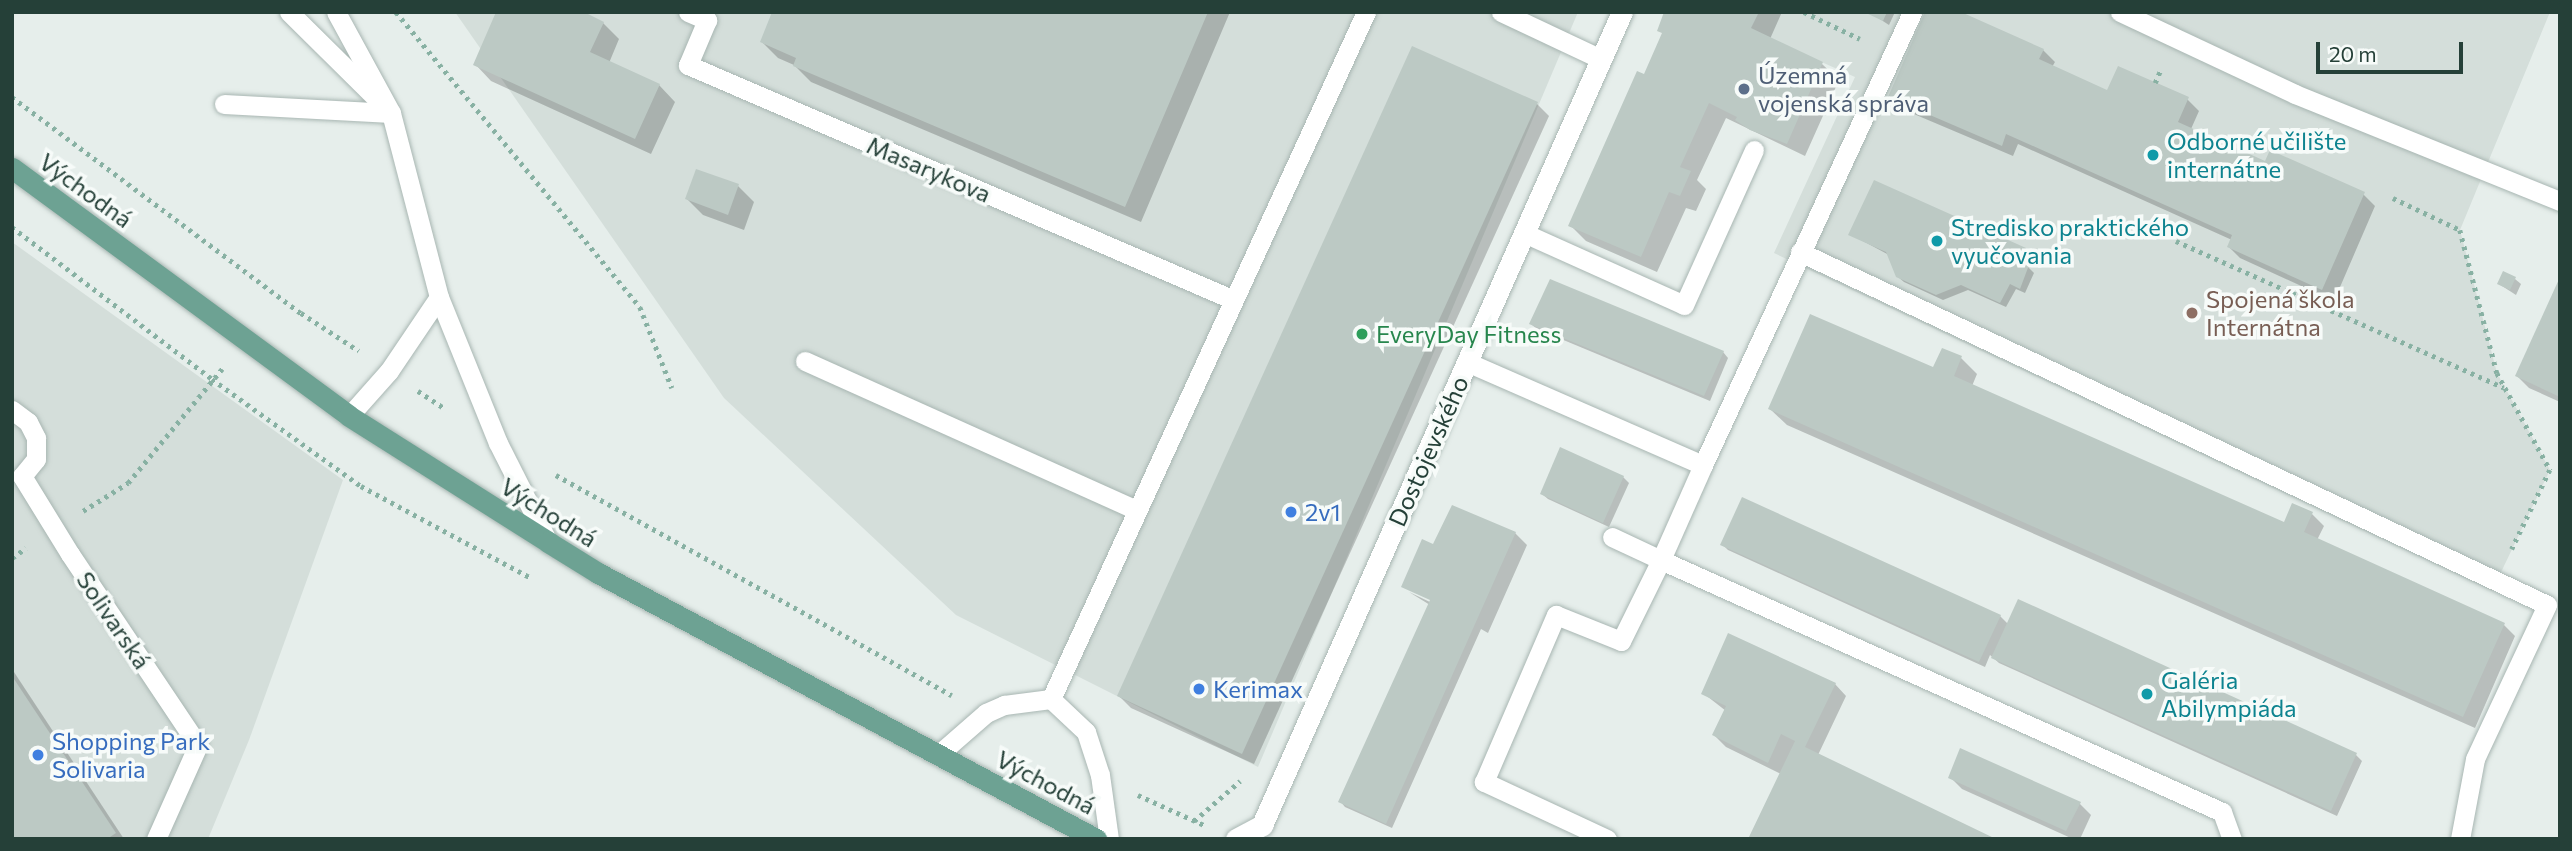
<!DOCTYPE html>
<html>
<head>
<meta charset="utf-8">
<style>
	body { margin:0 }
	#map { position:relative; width:2572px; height:851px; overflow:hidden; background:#e6eeeb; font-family:Commissioner,sans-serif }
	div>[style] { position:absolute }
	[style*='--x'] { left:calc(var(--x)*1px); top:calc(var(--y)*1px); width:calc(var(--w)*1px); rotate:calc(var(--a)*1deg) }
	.built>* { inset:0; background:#d4deda }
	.shadow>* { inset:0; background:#0003 }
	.building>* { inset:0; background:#bcc9c4 }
	.path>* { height:4.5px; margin-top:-2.25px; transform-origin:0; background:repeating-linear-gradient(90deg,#88b1a3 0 3.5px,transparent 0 8.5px) }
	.roads { filter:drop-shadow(0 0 2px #a8b6b2) drop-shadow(0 0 2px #a8b6b2) }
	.service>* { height:19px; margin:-9.5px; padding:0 9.5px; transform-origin:9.5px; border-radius:9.5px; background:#fff }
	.minor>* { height:21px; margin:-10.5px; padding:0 10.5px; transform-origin:10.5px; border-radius:10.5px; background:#fff }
	.primary>* { height:21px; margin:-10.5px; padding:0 10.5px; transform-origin:10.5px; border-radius:10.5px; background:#6da293 }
	.dots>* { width:19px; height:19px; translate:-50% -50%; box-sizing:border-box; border:4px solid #f7fbf9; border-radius:50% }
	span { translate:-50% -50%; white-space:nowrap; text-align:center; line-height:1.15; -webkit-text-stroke:7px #f7fbf9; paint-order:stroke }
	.service-label { font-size:24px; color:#4e5e75 }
	.left { translate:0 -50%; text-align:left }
	.culture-label { font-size:24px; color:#0d838f }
	.street-label { font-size:24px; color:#254038 }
	.education-label { font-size:24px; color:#785e54 }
	.leisure-label { font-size:24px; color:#27864d }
	.shop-label { font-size:24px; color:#366cbe }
	.frame { position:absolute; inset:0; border:14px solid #254038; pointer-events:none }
	.scale { position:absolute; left:2316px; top:42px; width:147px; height:32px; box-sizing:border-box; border:4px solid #254038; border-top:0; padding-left:9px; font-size:21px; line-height:24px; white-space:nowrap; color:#254038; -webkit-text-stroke:5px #f7fbf9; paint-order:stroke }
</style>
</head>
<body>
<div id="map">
	<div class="built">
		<div style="clip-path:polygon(455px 12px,1578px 12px,1258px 767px,956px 615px,724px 398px)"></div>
		<div style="clip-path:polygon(1710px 12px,2550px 12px,2460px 230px,2497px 373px,2550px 470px,2492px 591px,1774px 253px,1855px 77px)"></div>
		<div style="clip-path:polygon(12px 242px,343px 480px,249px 740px,208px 839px,12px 839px)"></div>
	</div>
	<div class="shadow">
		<div style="clip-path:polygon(774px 12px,1230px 12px,1141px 222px,811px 82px,794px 65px,778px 58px,762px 42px)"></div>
		<div style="clip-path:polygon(1667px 12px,1782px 12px,1770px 39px,1822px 64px,1839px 80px,1805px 156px,1726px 118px,1697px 180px,1706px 189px,1696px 211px,1686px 208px,1657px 272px,1586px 241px,1570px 225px,1645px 77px,1663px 34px)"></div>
		<div style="clip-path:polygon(1869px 12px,1895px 12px,1889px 25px)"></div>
		<div style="clip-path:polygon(603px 23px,619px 39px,609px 63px,659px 85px,675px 102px,651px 154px,491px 81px,475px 64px)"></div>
		<div style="clip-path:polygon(1413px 48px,1537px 104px,1549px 116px,1254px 764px,1131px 708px,1119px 696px)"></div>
		<div style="clip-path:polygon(2043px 50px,2055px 62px,2052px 67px,2108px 92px,2187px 99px,2199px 111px,2191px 129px,2266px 163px,2363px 194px,2375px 206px,2334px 301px,2240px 258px,2229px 247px,2232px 240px,2018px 144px,2013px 156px,1902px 109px,1890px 97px)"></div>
		<div style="clip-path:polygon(738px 186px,754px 202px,744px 230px,703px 215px,687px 199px)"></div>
		<div style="clip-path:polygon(1850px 234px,2025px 249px,2031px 255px,2026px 265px,2034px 273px,2025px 293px,2016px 289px,2006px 307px,1968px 290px,1943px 300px,1904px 282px,1897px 276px,1889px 255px)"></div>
		<div style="clip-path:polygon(2515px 279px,2521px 284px,2516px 295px,2499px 284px)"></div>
		<div style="clip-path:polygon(2560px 282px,2560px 402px,2529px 388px,2517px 376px)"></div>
		<div style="clip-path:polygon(1531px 324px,1723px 352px,1728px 358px,1710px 401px,1537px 329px)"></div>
		<div style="clip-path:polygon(1961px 358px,1977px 374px,1972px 386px,2284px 524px,2312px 514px,2324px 526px,2317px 540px,2504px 625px,2515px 636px,2475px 728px,1787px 425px,1770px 409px,1934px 370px)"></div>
		<div style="clip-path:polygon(1623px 477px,1629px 483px,1609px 527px,1548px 499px,1542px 494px)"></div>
		<div style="clip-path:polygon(1742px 500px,2000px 616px,2008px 624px,2356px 755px,2362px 761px,2337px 816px,1999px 663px,1990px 655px,1985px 667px,1728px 550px,1722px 544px)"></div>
		<div style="clip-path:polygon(1515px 533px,1527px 545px,1488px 633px,1481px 629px,1392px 828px,1345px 807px,1340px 801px,1430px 605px,1409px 592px,1432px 603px,1432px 599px,1403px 586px,1434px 546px)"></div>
		<div style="clip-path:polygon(12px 669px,124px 839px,12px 839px)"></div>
		<div style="clip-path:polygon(1835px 684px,1846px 696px,1818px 755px,1781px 774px,1726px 747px,1714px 735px,1726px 711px,1703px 693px)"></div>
		<div style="clip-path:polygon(1950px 777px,2080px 804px,2091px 815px,2080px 839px,2073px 839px,1962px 789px)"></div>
	</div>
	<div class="building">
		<div style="clip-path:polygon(496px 12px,584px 12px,604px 22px,590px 52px,660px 84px,635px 139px,473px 65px)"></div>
		<div style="clip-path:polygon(772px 12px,1208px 12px,1125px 207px,793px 66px,796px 58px,760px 42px)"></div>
		<div style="clip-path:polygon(1664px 12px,1759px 12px,1751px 28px,1823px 62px,1787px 144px,1750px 130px,1735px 120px,1737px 117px,1709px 103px,1680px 167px,1691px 171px,1680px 196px,1669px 192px,1641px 257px,1568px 226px,1637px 71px,1644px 74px,1662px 33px,1657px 31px)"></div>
		<div style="clip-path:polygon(1864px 12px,1887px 12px,1883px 21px)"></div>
		<div style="clip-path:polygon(1925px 12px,1961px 12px,2044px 49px,2039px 59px,2107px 90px,2118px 66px,2189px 97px,2178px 122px,2265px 161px,2270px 150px,2365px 192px,2322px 290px,2227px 247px,2232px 235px,2006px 134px,2002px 146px,1888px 97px)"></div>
		<div style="clip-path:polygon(1412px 46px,1538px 102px,1242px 754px,1117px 696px)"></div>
		<div style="clip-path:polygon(696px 169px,739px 184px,728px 215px,685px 199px)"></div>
		<div style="clip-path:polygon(1874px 180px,2026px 248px,2020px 261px,2029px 265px,2020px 289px,2010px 284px,2000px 303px,1961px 285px,1936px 295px,1896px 277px,1886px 252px,1848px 235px)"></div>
		<div style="clip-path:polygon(2503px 271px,2516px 277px,2510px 290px,2497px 284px)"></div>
		<div style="clip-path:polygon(2560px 277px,2560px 397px,2515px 376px)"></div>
		<div style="clip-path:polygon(1550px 279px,1724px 351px,1704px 396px,1529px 324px)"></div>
		<div style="clip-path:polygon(1810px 314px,1933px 367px,1942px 348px,1962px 356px,1954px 376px,2284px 522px,2292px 503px,2313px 512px,2304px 532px,2505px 623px,2463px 717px,1768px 409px)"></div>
		<div style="clip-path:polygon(1560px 447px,1624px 476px,1603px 523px,1540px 494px)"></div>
		<div style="clip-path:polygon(1742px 497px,2001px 615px,1979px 662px,1720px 545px)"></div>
		<div style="clip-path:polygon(1452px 505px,1516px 532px,1386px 824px,1338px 802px,1430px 600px,1401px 587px,1422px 539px,1433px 544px)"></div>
		<div style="clip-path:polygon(2018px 599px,2357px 753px,2331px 811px,1991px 658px)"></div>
		<div style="clip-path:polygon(1728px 633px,1836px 683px,1805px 747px,1996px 839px,1748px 839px,1795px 741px,1781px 734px,1768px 763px,1712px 735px,1726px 706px,1701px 694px)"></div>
		<div style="clip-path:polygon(12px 676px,116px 833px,107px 839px,12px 839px)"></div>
		<div style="clip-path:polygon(1960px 748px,2081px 802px,2066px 831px,1948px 778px)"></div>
	</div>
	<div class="path">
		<div style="--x:396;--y:12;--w:383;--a:50.4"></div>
		<div style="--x:640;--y:307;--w:87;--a:68.4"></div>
		<div style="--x:1804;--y:12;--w:62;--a:25.7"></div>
		<div style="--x:2155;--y:83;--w:13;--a:-67"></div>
		<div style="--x:12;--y:97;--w:361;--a:36.8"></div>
		<div style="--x:301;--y:313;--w:69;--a:33.2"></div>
		<div style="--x:2393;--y:198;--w:74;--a:25.5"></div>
		<div style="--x:2460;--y:230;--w:148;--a:75.5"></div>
		<div style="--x:2497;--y:373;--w:111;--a:61.3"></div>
		<div style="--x:2550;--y:470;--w:88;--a:115.7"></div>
		<div style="--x:12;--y:227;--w:251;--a:37.2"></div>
		<div style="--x:212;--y:379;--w:183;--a:35.7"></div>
		<div style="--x:361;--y:486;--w:191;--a:28.4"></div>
		<div style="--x:2176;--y:241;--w:359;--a:24.1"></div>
		<div style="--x:418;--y:391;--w:30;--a:33"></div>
		<div style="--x:556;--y:475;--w:453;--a:29.1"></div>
		<div style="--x:83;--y:511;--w:53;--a:-31.9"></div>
		<div style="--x:128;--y:483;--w:148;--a:-50.5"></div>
		<div style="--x:12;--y:558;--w:17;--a:-36"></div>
		<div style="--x:1138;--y:795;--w:72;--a:24.4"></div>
		<div style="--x:1194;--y:821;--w:61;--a:-41"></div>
	</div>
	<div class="roads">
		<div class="service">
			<div style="--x:289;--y:12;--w:122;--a:44.7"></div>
			<div style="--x:336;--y:12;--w:115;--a:61.4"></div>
			<div style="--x:391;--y:113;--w:190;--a:75.4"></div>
			<div style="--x:439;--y:297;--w:157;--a:68"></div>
			<div style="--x:498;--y:443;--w:111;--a:63.2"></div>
			<div style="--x:688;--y:12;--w:21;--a:23"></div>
			<div style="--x:707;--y:20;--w:49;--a:112.9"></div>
			<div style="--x:688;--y:65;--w:594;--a:23.29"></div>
			<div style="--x:1501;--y:12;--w:110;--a:25.2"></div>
			<div style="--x:2120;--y:12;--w:193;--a:25.1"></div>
			<div style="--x:2295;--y:94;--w:286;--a:22"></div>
			<div style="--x:224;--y:104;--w:167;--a:3.1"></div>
			<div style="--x:1524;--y:233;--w:175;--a:24.2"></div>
			<div style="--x:1684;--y:305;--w:170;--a:-65.7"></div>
			<div style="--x:1800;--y:252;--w:826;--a:25.29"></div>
			<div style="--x:2547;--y:605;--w:170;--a:115.1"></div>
			<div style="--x:2475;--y:759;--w:81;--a:100.6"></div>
			<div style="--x:805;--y:361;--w:364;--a:24.2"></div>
			<div style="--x:1467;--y:362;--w:257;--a:23.6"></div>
			<div style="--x:1703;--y:465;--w:104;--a:113.9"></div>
			<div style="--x:1661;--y:560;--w:615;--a:24.19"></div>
			<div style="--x:2222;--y:812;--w:29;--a:70"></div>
			<div style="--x:12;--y:410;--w:20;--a:37"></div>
			<div style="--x:28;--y:422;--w:18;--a:63"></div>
			<div style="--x:36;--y:438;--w:21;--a:90"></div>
			<div style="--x:36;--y:459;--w:22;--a:129"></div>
			<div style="--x:22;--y:476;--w:92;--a:58.4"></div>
			<div style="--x:70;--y:554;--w:230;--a:56.2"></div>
			<div style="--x:198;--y:745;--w:103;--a:114.1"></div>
			<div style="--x:349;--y:416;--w:60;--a:-48.4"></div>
			<div style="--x:389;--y:371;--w:89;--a:-56"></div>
			<div style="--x:1703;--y:465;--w:499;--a:-65.2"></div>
			<div style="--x:1051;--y:699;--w:756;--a:-65.37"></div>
			<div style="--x:939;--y:754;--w:62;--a:-41.1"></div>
			<div style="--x:986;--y:713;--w:20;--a:-24"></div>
			<div style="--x:1004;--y:705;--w:47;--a:-7.3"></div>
			<div style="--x:1051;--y:699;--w:48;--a:43.3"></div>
			<div style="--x:1086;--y:732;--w:45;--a:72"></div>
			<div style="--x:1100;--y:775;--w:65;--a:82"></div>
			<div style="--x:1607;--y:839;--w:136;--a:-155.1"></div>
			<div style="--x:1484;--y:782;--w:182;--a:-66.7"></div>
			<div style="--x:1556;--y:615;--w:70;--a:21.8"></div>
			<div style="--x:1621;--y:641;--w:90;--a:-63.7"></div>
			<div style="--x:1661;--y:560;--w:54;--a:-154.9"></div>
		</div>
		<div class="minor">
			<div style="--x:1236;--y:839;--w:30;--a:-28"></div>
			<div style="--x:1262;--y:825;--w:889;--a:-66.12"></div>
		</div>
		<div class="primary">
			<div style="--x:12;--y:168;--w:418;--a:36.3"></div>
			<div style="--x:349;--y:416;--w:236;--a:32.3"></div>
			<div style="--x:548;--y:542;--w:59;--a:31.8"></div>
			<div style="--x:598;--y:573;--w:565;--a:28.11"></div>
		</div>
	</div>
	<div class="dots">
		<div style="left:1744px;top:89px;background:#5c6f8a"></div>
		<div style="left:2153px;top:155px;background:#0f9aa8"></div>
		<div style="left:1937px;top:241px;background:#0f9aa8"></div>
		<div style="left:2192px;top:313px;background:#8d6e63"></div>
		<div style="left:1362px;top:334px;background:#2e9e5b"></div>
		<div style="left:1291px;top:512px;background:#3f7fe0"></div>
		<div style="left:1199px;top:689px;background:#3f7fe0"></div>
		<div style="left:2147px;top:694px;background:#0f9aa8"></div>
		<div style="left:38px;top:755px;background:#3f7fe0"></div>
	</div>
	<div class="service-label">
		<span class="left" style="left:1758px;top:89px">Územná<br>vojenská správa</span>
	</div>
	<div class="culture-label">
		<span class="left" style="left:2167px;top:155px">Odborné učilište<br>internátne</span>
		<span class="left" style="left:1951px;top:241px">Stredisko praktického<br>vyučovania</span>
		<span class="left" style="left:2161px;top:694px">Galéria<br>Abilympiáda</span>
	</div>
	<div class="street-label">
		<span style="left:929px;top:169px;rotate:23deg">Masarykova</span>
		<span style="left:86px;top:190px;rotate:36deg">Východná</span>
		<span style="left:1428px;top:451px;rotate:-66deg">Dostojevského</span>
		<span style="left:549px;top:512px;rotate:32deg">Východná</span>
		<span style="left:114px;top:620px;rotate:56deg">Solivarská</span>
		<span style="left:1046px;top:782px;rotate:28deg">Východná</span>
	</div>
	<div class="education-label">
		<span class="left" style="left:2206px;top:313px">Spojená škola<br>Internátna</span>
	</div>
	<div class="leisure-label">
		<span class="left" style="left:1376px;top:334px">EveryDay Fitness</span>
	</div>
	<div class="shop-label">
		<span class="left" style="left:1305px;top:512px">2v1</span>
		<span class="left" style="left:1213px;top:689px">Kerimax</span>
		<span class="left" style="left:52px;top:755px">Shopping Park<br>Solivaria</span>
	</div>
	<div class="frame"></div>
	<div class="scale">20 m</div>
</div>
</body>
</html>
